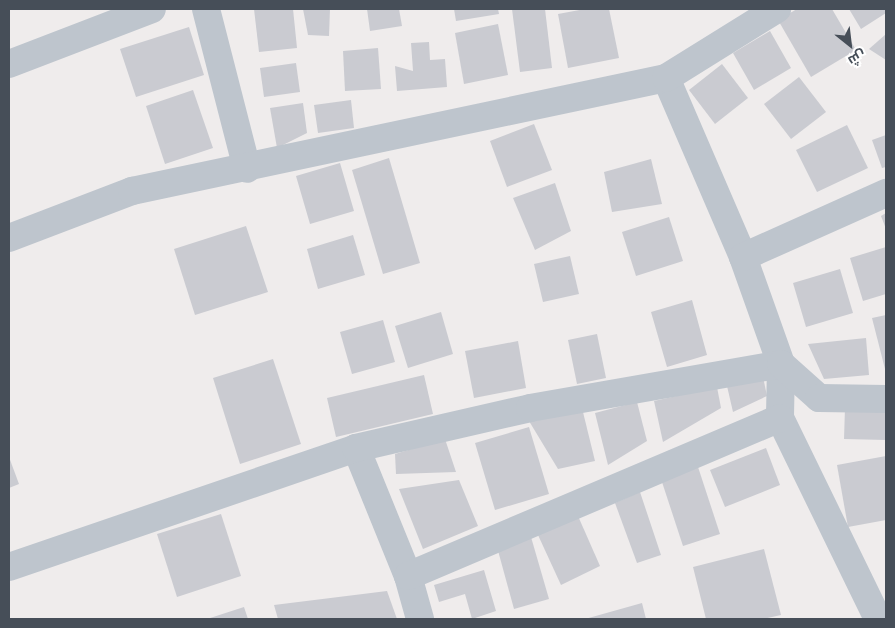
<!DOCTYPE html>
<html>
<head>
<meta charset="utf-8">
<style>
	body { margin:0 }
	#map { position:relative; width:895px; height:628px; overflow:hidden; background:#efecec; font-family:Mulish,Cairo,sans-serif }
	div>[style] { position:absolute }
	[style*='--x'] { left:calc(var(--x)*1px); top:calc(var(--y)*1px); width:calc(var(--w)*1px); rotate:calc(var(--a)*1deg) }
	.building>* { inset:0; background:#cacbd1 }
	.minor>* { height:28px; margin:-14px; padding:0 14px; transform-origin:14px; border-radius:14px; background:#bec5cd }
	span { translate:-50% -50%; white-space:nowrap; text-align:center; line-height:1.15; -webkit-text-stroke:4.5px #fff; paint-order:stroke }
	.frame { position:absolute; inset:0; border:10px solid #464e58; pointer-events:none }
	.north { position:absolute; left:825px; top:20px; width:50px; height:50px; -webkit-text-stroke:4px #fff; paint-order:stroke; rotate:151deg; font-size:14px; font-weight:700; line-height:20px; text-align:center; color:#464e58 }
	.north::after { content:''; display:block; margin:auto; width:18px; height:22px; background:#464e58; clip-path:polygon(50% 0,100% 100%,50% 72%,0 100%) }
</style>
</head>
<body>
<div id="map">
	<div class="building">
		<div style="clip-path:polygon(254px 9px,293px 9px,297px 48px,259px 52px)"></div>
		<div style="clip-path:polygon(303px 9px,330px 9px,329px 36px,308px 35px)"></div>
		<div style="clip-path:polygon(367px 9px,399px 9px,402px 26px,370px 31px)"></div>
		<div style="clip-path:polygon(454px 9px,498px 9px,499px 14px,456px 21px)"></div>
		<div style="clip-path:polygon(512px 9px,545px 9px,552px 68px,520px 72px)"></div>
		<div style="clip-path:polygon(585px 9px,609px 9px,619px 58px,568px 68px,558px 14px)"></div>
		<div style="clip-path:polygon(797px 9px,832px 9px,856px 50px,811px 77px,778px 20px)"></div>
		<div style="clip-path:polygon(849px 9px,886px 9px,886px 13px,861px 29px)"></div>
		<div style="clip-path:polygon(498px 24px,508px 75px,464px 84px,455px 33px)"></div>
		<div style="clip-path:polygon(189px 27px,204px 75px,136px 97px,120px 49px)"></div>
		<div style="clip-path:polygon(770px 31px,791px 68px,754px 90px,733px 53px)"></div>
		<div style="clip-path:polygon(886px 34px,886px 60px,869px 49px)"></div>
		<div style="clip-path:polygon(429px 42px,430px 60px,445px 59px,447px 87px,397px 91px,395px 66px,413px 71px,411px 43px)"></div>
		<div style="clip-path:polygon(378px 48px,381px 89px,345px 91px,343px 51px)"></div>
		<div style="clip-path:polygon(296px 63px,300px 92px,264px 97px,260px 68px)"></div>
		<div style="clip-path:polygon(722px 64px,748px 98px,715px 124px,689px 90px)"></div>
		<div style="clip-path:polygon(799px 77px,826px 112px,791px 139px,764px 104px)"></div>
		<div style="clip-path:polygon(193px 90px,213px 148px,165px 164px,146px 106px)"></div>
		<div style="clip-path:polygon(351px 100px,354px 128px,318px 133px,314px 105px)"></div>
		<div style="clip-path:polygon(303px 103px,307px 133px,277px 148px,270px 108px)"></div>
		<div style="clip-path:polygon(534px 124px,552px 170px,507px 187px,490px 141px)"></div>
		<div style="clip-path:polygon(847px 125px,868px 168px,817px 192px,796px 150px)"></div>
		<div style="clip-path:polygon(886px 135px,886px 167px,882px 168px,872px 140px)"></div>
		<div style="clip-path:polygon(389px 158px,420px 263px,383px 274px,352px 170px)"></div>
		<div style="clip-path:polygon(651px 159px,662px 204px,612px 212px,604px 172px)"></div>
		<div style="clip-path:polygon(340px 163px,354px 211px,310px 224px,296px 176px)"></div>
		<div style="clip-path:polygon(555px 183px,571px 231px,535px 250px,513px 198px)"></div>
		<div style="clip-path:polygon(886px 213px,886px 229px,881px 216px)"></div>
		<div style="clip-path:polygon(669px 217px,683px 261px,636px 276px,622px 232px)"></div>
		<div style="clip-path:polygon(246px 226px,268px 292px,195px 315px,174px 249px)"></div>
		<div style="clip-path:polygon(353px 235px,365px 275px,318px 289px,307px 249px)"></div>
		<div style="clip-path:polygon(886px 247px,886px 294px,863px 301px,850px 258px)"></div>
		<div style="clip-path:polygon(570px 256px,579px 294px,543px 302px,534px 264px)"></div>
		<div style="clip-path:polygon(840px 269px,853px 313px,806px 327px,793px 283px)"></div>
		<div style="clip-path:polygon(692px 300px,707px 355px,667px 367px,651px 312px)"></div>
		<div style="clip-path:polygon(441px 312px,453px 354px,408px 368px,395px 326px)"></div>
		<div style="clip-path:polygon(886px 315px,886px 373px,872px 318px)"></div>
		<div style="clip-path:polygon(383px 320px,395px 362px,352px 374px,340px 332px)"></div>
		<div style="clip-path:polygon(597px 334px,606px 378px,577px 384px,568px 340px)"></div>
		<div style="clip-path:polygon(866px 338px,869px 375px,824px 379px,808px 344px)"></div>
		<div style="clip-path:polygon(518px 341px,526px 388px,474px 398px,465px 351px)"></div>
		<div style="clip-path:polygon(273px 359px,301px 444px,240px 464px,213px 378px)"></div>
		<div style="clip-path:polygon(424px 375px,433px 414px,336px 437px,327px 398px)"></div>
		<div style="clip-path:polygon(763px 377px,767px 396px,733px 412px,727px 386px)"></div>
		<div style="clip-path:polygon(717px 387px,721px 408px,663px 442px,654px 401px)"></div>
		<div style="clip-path:polygon(637px 402px,647px 441px,608px 465px,595px 413px)"></div>
		<div style="clip-path:polygon(582px 408px,595px 461px,558px 469px,529px 421px)"></div>
		<div style="clip-path:polygon(845px 408px,886px 409px,886px 440px,844px 439px)"></div>
		<div style="clip-path:polygon(529px 427px,549px 494px,495px 510px,475px 443px)"></div>
		<div style="clip-path:polygon(445px 439px,456px 472px,396px 474px,395px 454px)"></div>
		<div style="clip-path:polygon(766px 448px,780px 485px,725px 507px,710px 470px)"></div>
		<div style="clip-path:polygon(886px 456px,886px 520px,848px 527px,837px 465px)"></div>
		<div style="clip-path:polygon(9px 457px,19px 484px,9px 488px)"></div>
		<div style="clip-path:polygon(698px 467px,720px 534px,683px 546px,661px 479px)"></div>
		<div style="clip-path:polygon(459px 480px,478px 526px,423px 549px,399px 489px)"></div>
		<div style="clip-path:polygon(640px 492px,661px 555px,637px 563px,615px 503px)"></div>
		<div style="clip-path:polygon(221px 514px,241px 576px,177px 597px,157px 534px)"></div>
		<div style="clip-path:polygon(578px 516px,600px 566px,561px 585px,538px 535px)"></div>
		<div style="clip-path:polygon(531px 537px,549px 599px,514px 609px,497px 547px)"></div>
		<div style="clip-path:polygon(764px 549px,781px 615px,763px 619px,706px 619px,693px 567px)"></div>
		<div style="clip-path:polygon(484px 570px,496px 611px,472px 619px,465px 594px,439px 602px,434px 585px)"></div>
		<div style="clip-path:polygon(387px 591px,397px 619px,278px 619px,274px 605px)"></div>
		<div style="clip-path:polygon(642px 603px,646px 619px,585px 619px)"></div>
		<div style="clip-path:polygon(244px 607px,248px 619px,207px 619px)"></div>
	</div>
	<div class="minor">
		<div style="--x:206;--y:9;--w:165;--a:75.6"></div>
		<div style="--x:9;--y:64;--w:153;--a:-21"></div>
		<div style="--x:666;--y:78;--w:195;--a:66.7"></div>
		<div style="--x:743;--y:257;--w:114;--a:70.4"></div>
		<div style="--x:781;--y:364;--w:54;--a:91.1"></div>
		<div style="--x:780;--y:418;--w:224;--a:64"></div>
		<div style="--x:9;--y:238;--w:132;--a:-20.9"></div>
		<div style="--x:132;--y:191;--w:546;--a:-11.95"></div>
		<div style="--x:666;--y:78;--w:131;--a:-31.9"></div>
		<div style="--x:743;--y:257;--w:157;--a:-24.1"></div>
		<div style="--x:356;--y:448;--w:138;--a:67.9"></div>
		<div style="--x:408;--y:576;--w:45;--a:74.4"></div>
		<div style="--x:9;--y:567;--w:367;--a:-18.9"></div>
		<div style="--x:356;--y:448;--w:179;--a:-12.9"></div>
		<div style="--x:530;--y:408;--w:255;--a:-9.9"></div>
		<div style="--x:781;--y:364;--w:51;--a:41.8"></div>
		<div style="--x:819;--y:398;--w:67;--a:0.9"></div>
		<div style="--x:408;--y:576;--w:404;--a:-23"></div>
	</div>
	<div class="frame"></div>
	<div class="north">ش</div>
</div>
</body>
</html>
